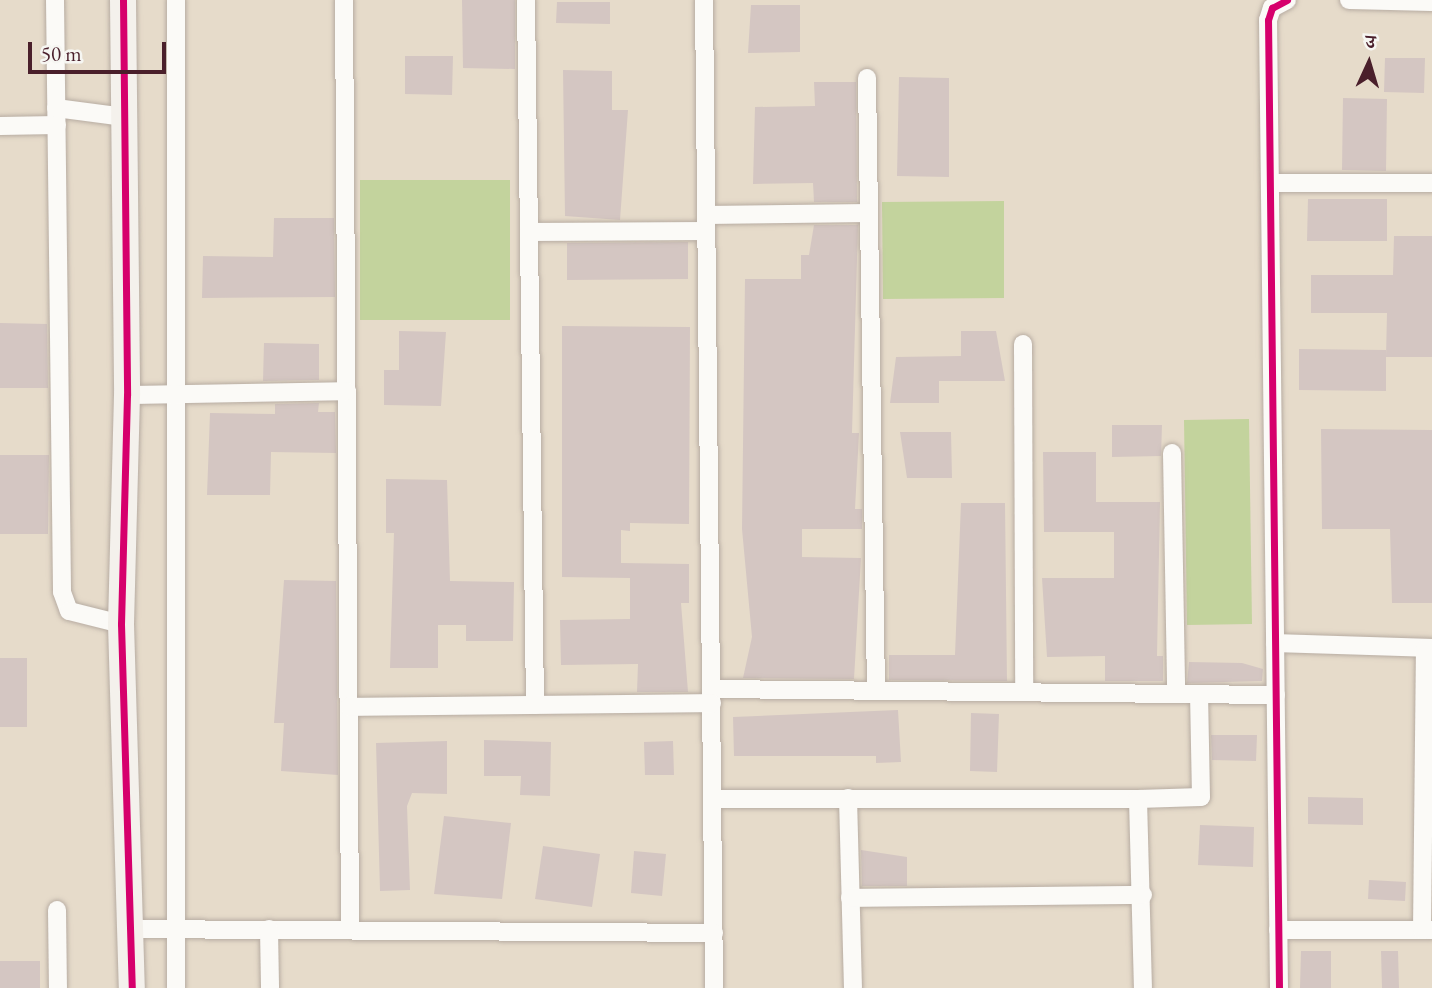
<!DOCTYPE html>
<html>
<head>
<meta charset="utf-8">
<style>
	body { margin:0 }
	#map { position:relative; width:1432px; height:988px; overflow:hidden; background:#e6dbca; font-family:"EB Garamond","Noto Serif Devanagari",serif }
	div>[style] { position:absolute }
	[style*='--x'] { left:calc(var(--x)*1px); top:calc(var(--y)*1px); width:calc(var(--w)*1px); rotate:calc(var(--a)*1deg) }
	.green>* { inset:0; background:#c3d39d }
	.building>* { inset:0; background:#d4c6c2 }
	.roads { filter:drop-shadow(0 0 2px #b7aca2) drop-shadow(0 0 2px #b7aca2) }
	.street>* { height:18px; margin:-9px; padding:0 9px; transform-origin:9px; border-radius:9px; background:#fbfaf7 }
	.secondary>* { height:26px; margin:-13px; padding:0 13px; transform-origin:13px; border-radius:13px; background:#f4f1ec }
	.cycleway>* { height:7px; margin:-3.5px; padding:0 3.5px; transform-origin:3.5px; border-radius:3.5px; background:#d6006c }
	span { translate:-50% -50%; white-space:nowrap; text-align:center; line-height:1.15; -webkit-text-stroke:6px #f6f6f2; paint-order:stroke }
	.north { position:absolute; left:1334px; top:28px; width:70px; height:70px; -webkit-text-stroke:5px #f6f6f2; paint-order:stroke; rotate:4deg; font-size:19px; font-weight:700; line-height:28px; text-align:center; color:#4a1f2b }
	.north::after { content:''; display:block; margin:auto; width:24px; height:32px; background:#4a1f2b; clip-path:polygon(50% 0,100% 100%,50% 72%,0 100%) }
	.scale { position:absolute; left:28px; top:42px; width:138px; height:32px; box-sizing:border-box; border:4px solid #4a1f2b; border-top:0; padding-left:9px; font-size:21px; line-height:24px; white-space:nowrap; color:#4a1f2b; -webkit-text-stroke:5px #f6f6f2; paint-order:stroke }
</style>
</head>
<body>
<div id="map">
	<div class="green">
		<div style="clip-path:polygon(360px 180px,510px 180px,510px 320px,360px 320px)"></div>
		<div style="clip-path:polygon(1004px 201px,1004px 298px,883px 299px,882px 202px)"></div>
		<div style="clip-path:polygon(1249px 419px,1252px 624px,1187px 625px,1184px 420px)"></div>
	</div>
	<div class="building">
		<div style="clip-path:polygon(462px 0,515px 0,515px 69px,463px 68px)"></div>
		<div style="clip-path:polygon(557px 2px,610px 2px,610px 24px,556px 23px)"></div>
		<div style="clip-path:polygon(751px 5px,800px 5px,800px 52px,748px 53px)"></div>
		<div style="clip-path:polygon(405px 56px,453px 56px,452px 95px,405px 94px)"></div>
		<div style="clip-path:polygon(1385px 58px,1425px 58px,1424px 93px,1384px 92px)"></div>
		<div style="clip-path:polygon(563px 70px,612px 71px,612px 110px,628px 110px,620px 220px,565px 216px)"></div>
		<div style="clip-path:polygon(899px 77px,949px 78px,949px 177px,897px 176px)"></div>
		<div style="clip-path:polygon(814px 82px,856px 82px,857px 202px,814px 202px,813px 183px,753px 184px,755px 107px,815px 106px)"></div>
		<div style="clip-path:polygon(1343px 98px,1387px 99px,1386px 171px,1342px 170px)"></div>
		<div style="clip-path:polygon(1308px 199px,1387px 199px,1387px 241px,1307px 241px)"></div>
		<div style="clip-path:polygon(274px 218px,334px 218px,335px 297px,202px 298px,203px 256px,273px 257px)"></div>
		<div style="clip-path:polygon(814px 225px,858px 225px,852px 433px,859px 433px,855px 509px,862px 509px,862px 529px,802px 529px,802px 557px,861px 558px,854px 679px,743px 678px,752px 637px,742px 529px,745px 279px,801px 279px,801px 255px,809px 255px)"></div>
		<div style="clip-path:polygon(1394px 236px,1432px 236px,1432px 357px,1386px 357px,1387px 313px,1311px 313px,1311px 275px,1393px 275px)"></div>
		<div style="clip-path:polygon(688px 242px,688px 279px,567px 280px,567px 243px)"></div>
		<div style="clip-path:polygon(0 323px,47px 324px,48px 388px,0 388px)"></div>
		<div style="clip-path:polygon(562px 326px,690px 327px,689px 524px,630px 523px,630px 531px,621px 530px,621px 563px,689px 564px,689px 603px,681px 603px,688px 692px,637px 692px,638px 664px,561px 665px,560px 620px,630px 619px,630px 578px,562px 577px)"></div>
		<div style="clip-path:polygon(399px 331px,446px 332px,441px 406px,384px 405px,384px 370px,399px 370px)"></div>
		<div style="clip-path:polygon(961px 331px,996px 331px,1005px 381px,939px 381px,939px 403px,890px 403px,896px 357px,961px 356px)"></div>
		<div style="clip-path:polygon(264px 343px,319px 344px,319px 380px,263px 381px)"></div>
		<div style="clip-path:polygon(1299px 349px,1386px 350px,1386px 391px,1299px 390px)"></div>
		<div style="clip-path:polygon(319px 403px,318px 412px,335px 412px,336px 453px,271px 452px,270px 495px,207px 495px,210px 413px,275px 414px,275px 404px)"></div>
		<div style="clip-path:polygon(1112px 425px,1162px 425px,1161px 456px,1112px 457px)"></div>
		<div style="clip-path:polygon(1321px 429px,1432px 430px,1432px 603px,1392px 603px,1390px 529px,1322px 529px)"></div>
		<div style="clip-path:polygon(900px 432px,951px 432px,952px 478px,907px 478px)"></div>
		<div style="clip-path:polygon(1043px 452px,1096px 452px,1096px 502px,1160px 502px,1157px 656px,1163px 656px,1163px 681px,1105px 681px,1105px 656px,1047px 657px,1042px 578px,1114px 578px,1114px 532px,1044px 532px)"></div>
		<div style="clip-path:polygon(0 455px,49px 455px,48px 534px,0 534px)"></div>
		<div style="clip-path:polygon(386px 479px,447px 480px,450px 581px,514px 582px,513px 641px,466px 641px,466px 625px,438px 625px,438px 668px,390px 668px,394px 533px,386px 533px)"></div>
		<div style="clip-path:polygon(961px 503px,1005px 503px,1007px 681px,889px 680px,889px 655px,955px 655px)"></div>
		<div style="clip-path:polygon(284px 580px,336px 581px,338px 775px,281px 771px,284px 723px,274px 723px)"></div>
		<div style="clip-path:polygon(0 658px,27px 658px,27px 727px,0 727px)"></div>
		<div style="clip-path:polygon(1189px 662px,1242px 663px,1263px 669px,1262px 681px,1187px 683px)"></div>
		<div style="clip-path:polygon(898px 710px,901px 762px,876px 763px,876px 756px,734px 756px,733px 717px)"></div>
		<div style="clip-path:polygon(971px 713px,999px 714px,997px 772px,970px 771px)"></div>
		<div style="clip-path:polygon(1211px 735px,1257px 735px,1256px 761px,1212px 760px)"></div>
		<div style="clip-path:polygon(484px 740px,551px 742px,550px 796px,520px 795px,521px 776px,484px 776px)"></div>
		<div style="clip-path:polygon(447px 741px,447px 794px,412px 793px,407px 806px,410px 890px,380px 891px,376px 743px)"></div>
		<div style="clip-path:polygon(673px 741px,674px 775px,645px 775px,644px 742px)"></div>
		<div style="clip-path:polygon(1308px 797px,1363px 798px,1363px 825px,1308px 824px)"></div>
		<div style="clip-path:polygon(444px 816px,511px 823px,502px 899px,434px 894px)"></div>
		<div style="clip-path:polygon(1200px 825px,1254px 827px,1253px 867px,1198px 865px)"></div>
		<div style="clip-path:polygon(543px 846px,600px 854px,592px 907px,535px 899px)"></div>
		<div style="clip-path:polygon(861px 850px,907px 857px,907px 886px,862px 886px)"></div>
		<div style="clip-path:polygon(634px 851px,666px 854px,662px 896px,631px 893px)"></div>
		<div style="clip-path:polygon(1369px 880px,1406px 882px,1405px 901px,1368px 899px)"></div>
		<div style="clip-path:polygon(1301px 951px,1331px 951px,1331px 988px,1300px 988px)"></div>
		<div style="clip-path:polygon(1381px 951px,1398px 951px,1399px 988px,1382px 988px)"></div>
		<div style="clip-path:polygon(0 961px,40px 961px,40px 988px,0 988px)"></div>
	</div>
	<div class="roads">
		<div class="street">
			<div style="--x:55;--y:0;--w:592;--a:89.32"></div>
			<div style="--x:62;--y:592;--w:20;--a:70"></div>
			<div style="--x:69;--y:611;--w:54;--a:14"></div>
			<div style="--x:176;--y:0;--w:988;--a:90"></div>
			<div style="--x:344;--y:0;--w:930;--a:89.63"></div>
			<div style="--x:526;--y:0;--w:705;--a:89.27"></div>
			<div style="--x:704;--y:0;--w:988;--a:89.42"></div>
			<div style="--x:1349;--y:0;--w:83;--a:1.4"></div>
			<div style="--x:867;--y:78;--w:612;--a:89.16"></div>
			<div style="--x:56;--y:108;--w:69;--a:7.5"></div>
			<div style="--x:0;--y:126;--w:57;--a:-1"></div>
			<div style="--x:1270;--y:183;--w:162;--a:0"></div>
			<div style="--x:706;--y:215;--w:163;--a:-0.7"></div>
			<div style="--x:529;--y:232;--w:177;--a:-0.3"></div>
			<div style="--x:1023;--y:344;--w:348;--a:89.8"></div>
			<div style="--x:127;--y:395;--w:220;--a:-1"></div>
			<div style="--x:1172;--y:453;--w:241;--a:89"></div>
			<div style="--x:1275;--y:643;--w:157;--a:1.8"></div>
			<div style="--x:712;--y:689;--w:564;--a:0.61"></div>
			<div style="--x:349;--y:707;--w:363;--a:-0.6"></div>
			<div style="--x:848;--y:798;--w:190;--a:88.5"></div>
			<div style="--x:712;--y:799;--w:426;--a:0"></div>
			<div style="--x:1138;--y:799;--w:189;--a:88.5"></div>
			<div style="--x:1138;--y:799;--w:63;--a:-1.8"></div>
			<div style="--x:1201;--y:797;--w:103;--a:-91.1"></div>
			<div style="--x:850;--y:898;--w:293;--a:-0.6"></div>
			<div style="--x:57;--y:910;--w:78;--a:89.3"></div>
			<div style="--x:131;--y:929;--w:583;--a:0.39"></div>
			<div style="--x:269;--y:929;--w:59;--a:89"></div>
			<div style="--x:1278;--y:930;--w:154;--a:0"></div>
			<div style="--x:1422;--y:930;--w:282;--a:-89.4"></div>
			<div style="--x:1279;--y:988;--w:968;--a:-90.65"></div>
			<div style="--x:1268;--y:20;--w:13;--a:-72"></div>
			<div style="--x:1272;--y:8;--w:17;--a:-28"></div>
		</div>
		<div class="secondary">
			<div style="--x:123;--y:0;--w:395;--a:89.4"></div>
			<div style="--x:127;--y:395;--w:229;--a:91.5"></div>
			<div style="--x:121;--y:624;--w:364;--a:88.3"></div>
		</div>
	</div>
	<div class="cycleway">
		<div style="--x:123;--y:0;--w:395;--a:89.4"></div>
		<div style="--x:127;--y:395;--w:229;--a:91.5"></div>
		<div style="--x:121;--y:624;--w:364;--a:88.3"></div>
		<div style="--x:1279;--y:988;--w:968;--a:-90.65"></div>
		<div style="--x:1268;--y:20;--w:13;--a:-72"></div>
		<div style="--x:1272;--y:8;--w:17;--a:-28"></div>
	</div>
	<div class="north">उ</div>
	<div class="scale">50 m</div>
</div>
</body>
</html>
